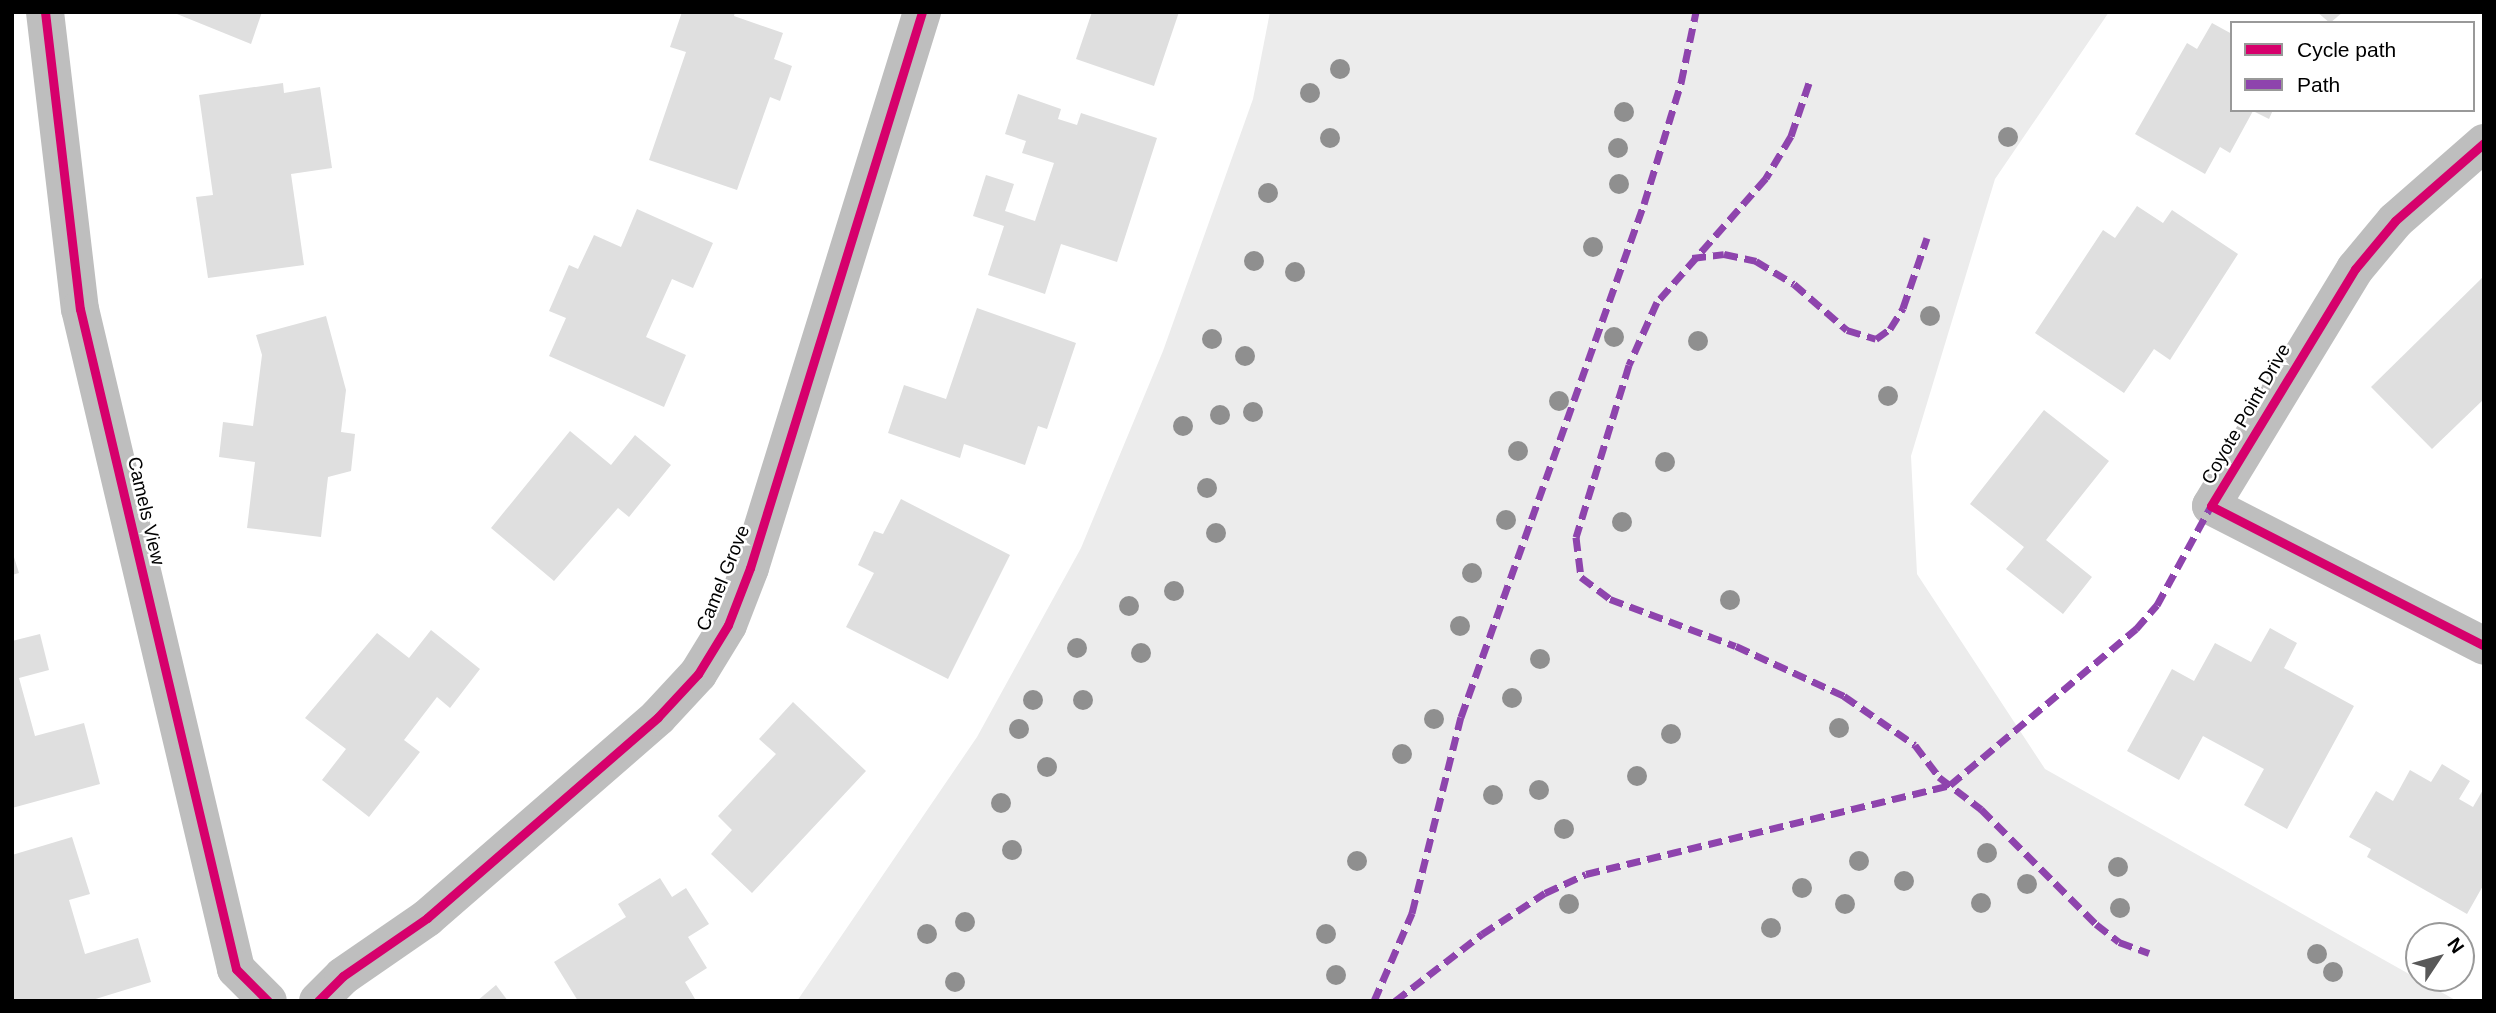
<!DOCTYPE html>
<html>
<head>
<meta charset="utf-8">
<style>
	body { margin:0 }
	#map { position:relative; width:2496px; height:1013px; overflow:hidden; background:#fff; font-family:Arial,sans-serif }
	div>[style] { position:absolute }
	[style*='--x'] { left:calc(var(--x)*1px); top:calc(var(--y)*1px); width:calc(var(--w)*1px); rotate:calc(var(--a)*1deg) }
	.green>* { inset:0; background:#ececec }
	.building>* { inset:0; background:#dfdfdf }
	.minor>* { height:38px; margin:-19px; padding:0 19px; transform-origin:19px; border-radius:19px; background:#bebebe }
	.quiet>* { height:7px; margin-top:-3.5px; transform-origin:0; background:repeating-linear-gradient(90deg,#8e44ad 0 14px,transparent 0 21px) }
	.cycleway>* { height:9px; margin:-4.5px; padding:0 4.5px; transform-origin:4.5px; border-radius:4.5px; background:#d6006c }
	.trees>* { width:20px; height:20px; margin:-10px; border-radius:50%; background:#8f8f8f }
	span { translate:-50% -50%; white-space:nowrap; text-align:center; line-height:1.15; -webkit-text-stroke:5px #fff; paint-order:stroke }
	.street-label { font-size:19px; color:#000 }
	.frame { position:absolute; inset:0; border:14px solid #000; pointer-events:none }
	.legend { position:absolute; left:2230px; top:21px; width:245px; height:91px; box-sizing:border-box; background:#fff; border:2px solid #999; margin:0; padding:9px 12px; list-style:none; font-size:21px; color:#000 }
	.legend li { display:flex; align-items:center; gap:14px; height:35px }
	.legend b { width:35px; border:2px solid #999 }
	.north { position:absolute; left:2405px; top:922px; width:70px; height:70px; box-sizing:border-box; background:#fff; border:2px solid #999; border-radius:50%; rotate:54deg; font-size:19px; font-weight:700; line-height:28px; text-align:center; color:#000 }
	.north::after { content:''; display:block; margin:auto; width:24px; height:32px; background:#595959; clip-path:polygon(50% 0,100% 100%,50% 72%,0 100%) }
</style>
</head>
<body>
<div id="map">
	<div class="green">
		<div style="clip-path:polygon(1270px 12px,2109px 12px,1995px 179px,1911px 456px,1917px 574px,2045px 769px,2457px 1001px,797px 1001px,977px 737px,1081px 548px,1163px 351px,1253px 99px)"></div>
	</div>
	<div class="building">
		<div style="clip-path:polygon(172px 12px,262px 12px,251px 44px)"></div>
		<div style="clip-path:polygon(682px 12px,735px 12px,734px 16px,783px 33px,774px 59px,792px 66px,780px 101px,770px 97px,737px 190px,649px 160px,686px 52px,670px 47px)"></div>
		<div style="clip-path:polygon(1092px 12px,1179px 12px,1154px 86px,1076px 59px)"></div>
		<div style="clip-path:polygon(2317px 12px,2343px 12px,2330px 23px)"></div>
		<div style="clip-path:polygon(2212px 23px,2232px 34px,2232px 110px,2273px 110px,2269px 119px,2253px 111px,2230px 153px,2220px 147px,2205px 174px,2135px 134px,2187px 43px,2197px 49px)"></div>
		<div style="clip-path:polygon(283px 83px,284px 93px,320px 87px,332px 168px,291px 174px,304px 265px,208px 278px,196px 197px,213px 195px,199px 95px)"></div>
		<div style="clip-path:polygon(1018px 94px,1061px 109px,1058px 119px,1077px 125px,1081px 113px,1157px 138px,1117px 262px,1061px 244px,1045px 294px,988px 275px,1004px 226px,973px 216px,986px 175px,1014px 184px,1005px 211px,1035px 221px,1054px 163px,1022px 153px,1026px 141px,1005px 134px)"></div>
		<div style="clip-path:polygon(2137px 206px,2163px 223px,2172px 210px,2238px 254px,2170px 360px,2154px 349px,2124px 393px,2035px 333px,2103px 230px,2115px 238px)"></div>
		<div style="clip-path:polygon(637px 209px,713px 243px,693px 288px,672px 279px,646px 337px,686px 355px,664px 407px,549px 356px,566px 318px,549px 311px,569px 265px,578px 269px,594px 235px,621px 247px)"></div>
		<div style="clip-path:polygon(2484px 276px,2484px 399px,2432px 449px,2371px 387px)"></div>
		<div style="clip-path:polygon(977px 308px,1076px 343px,1047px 429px,1038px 426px,1025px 465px,964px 444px,960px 458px,888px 433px,904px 385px,946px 399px)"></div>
		<div style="clip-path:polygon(326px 316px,346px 390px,341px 432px,355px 434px,351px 471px,328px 477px,321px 537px,247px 528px,255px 462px,219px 457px,223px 422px,253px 426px,262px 355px,256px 335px)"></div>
		<div style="clip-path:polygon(2044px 410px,2109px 461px,2046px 540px,2092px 577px,2063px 614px,2006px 569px,2024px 547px,1970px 504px)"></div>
		<div style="clip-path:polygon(570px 431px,611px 465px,635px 435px,671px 465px,629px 517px,618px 508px,554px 581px,491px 528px)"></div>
		<div style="clip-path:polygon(901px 499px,1010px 555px,948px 679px,846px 627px,874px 573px,858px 565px,874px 531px,883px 534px)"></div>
		<div style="clip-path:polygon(12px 551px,19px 573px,12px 575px)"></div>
		<div style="clip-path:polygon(2270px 628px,2297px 643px,2284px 668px,2354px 706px,2287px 829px,2244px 805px,2264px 769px,2203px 736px,2179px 780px,2127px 751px,2172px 669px,2194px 681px,2215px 643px,2251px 662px)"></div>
		<div style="clip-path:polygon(431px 630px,480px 669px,450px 708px,437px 697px,404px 740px,420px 752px,369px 817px,322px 780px,346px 749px,305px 718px,377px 633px,409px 658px)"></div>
		<div style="clip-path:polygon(40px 634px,49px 670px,19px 678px,35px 736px,84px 723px,100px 784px,12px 808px,12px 641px)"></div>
		<div style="clip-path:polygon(793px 702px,866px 771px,752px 893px,711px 854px,732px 830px,718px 816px,776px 754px,759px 739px)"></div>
		<div style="clip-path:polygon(2442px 764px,2470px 781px,2459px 799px,2473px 807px,2484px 788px,2484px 884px,2467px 914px,2367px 857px,2371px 849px,2349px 837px,2376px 791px,2393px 801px,2410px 770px,2431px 782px)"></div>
		<div style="clip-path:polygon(72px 837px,90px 894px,69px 900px,85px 954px,138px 938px,151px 982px,89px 1001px,13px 1001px,12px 855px)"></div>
		<div style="clip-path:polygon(660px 878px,672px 897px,686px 888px,709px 924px,688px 937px,707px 968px,685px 982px,695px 999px,578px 1001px,554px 962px,626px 917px,618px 904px)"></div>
		<div style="clip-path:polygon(496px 985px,508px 1001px,477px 1001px)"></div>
	</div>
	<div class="minor">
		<div style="--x:45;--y:12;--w:299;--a:83.3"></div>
		<div style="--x:80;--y:309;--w:678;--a:76.7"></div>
		<div style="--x:236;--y:969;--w:45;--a:45"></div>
		<div style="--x:2484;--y:143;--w:118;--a:138.8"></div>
		<div style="--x:2395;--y:221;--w:62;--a:129.8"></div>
		<div style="--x:2355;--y:269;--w:277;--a:121.3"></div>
		<div style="--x:2211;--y:506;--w:307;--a:27.1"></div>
		<div style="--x:318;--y:1001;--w:35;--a:-45"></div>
		<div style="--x:343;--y:976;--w:102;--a:-34.6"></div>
		<div style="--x:427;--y:918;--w:306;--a:-41"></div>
		<div style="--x:658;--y:717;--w:59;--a:-47.1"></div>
		<div style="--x:698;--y:674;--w:57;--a:-58.5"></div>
		<div style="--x:728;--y:625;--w:61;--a:-68.9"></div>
		<div style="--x:750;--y:568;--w:582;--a:-72.81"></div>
	</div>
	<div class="quiet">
		<div style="--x:1809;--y:83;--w:56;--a:108.8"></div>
		<div style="--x:1791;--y:136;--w:49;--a:120.8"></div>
		<div style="--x:1766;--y:178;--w:165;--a:131.3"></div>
		<div style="--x:1657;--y:302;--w:69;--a:114"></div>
		<div style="--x:1629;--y:365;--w:180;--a:107.1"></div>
		<div style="--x:1576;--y:537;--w:40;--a:82.9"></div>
		<div style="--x:1581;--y:577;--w:36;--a:37"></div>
		<div style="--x:1610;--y:599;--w:134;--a:20.5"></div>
		<div style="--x:1736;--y:646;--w:119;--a:24.8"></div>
		<div style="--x:1844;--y:696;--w:86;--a:34.6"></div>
		<div style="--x:1915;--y:745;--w:40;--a:53"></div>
		<div style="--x:1939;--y:777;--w:53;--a:37.3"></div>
		<div style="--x:1981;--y:809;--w:163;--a:45"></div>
		<div style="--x:2096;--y:924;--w:29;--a:38"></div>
		<div style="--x:2119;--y:942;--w:32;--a:20"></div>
		<div style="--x:1692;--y:258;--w:32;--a:-7"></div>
		<div style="--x:1724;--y:254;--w:33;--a:12"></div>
		<div style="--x:1756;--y:261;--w:44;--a:31.2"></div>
		<div style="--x:1794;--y:284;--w:70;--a:41"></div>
		<div style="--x:1847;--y:330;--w:30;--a:17"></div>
		<div style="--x:1876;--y:339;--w:17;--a:-36"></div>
		<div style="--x:1890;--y:329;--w:25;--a:-58"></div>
		<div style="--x:1903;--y:308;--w:74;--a:-71.1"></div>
		<div style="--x:1374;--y:1001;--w:96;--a:-66.6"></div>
		<div style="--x:1412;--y:913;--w:202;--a:-76"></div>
		<div style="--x:1461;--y:717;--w:545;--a:-70.37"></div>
		<div style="--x:1644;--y:204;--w:127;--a:-73"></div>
		<div style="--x:1681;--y:83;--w:73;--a:-78.1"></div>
		<div style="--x:1395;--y:1001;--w:110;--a:-37.6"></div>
		<div style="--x:1482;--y:934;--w:75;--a:-33.1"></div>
		<div style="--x:1545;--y:893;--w:45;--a:-24.9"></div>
		<div style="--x:1586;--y:874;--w:375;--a:-13.7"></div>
		<div style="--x:1950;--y:785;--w:243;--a:-40"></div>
		<div style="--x:2136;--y:629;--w:32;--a:-49"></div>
		<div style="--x:2157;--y:605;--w:113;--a:-61.4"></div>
	</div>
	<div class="cycleway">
		<div style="--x:45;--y:12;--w:299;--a:83.3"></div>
		<div style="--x:80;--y:309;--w:678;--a:76.7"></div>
		<div style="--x:236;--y:969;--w:45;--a:45"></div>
		<div style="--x:2484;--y:143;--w:118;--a:138.8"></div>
		<div style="--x:2395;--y:221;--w:62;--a:129.8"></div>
		<div style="--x:2355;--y:269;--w:277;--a:121.3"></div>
		<div style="--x:2211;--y:506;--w:307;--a:27.1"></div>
		<div style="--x:318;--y:1001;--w:35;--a:-45"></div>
		<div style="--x:343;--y:976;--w:102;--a:-34.6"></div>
		<div style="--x:427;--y:918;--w:306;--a:-41"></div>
		<div style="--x:658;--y:717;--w:59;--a:-47.1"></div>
		<div style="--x:698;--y:674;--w:57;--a:-58.5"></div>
		<div style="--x:728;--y:625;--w:61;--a:-68.9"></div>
		<div style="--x:750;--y:568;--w:582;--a:-72.81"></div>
	</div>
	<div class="trees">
		<div style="left:1340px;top:69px"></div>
		<div style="left:1310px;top:93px"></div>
		<div style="left:1624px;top:112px"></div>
		<div style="left:2008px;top:137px"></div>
		<div style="left:1330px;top:138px"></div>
		<div style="left:1618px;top:148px"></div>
		<div style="left:1619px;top:184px"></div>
		<div style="left:1268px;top:193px"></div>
		<div style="left:1593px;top:247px"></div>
		<div style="left:1254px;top:261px"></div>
		<div style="left:1295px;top:272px"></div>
		<div style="left:1930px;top:316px"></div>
		<div style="left:1614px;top:337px"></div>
		<div style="left:1212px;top:339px"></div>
		<div style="left:1698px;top:341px"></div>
		<div style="left:1245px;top:356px"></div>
		<div style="left:1888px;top:396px"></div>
		<div style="left:1559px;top:401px"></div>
		<div style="left:1253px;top:412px"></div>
		<div style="left:1220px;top:415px"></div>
		<div style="left:1183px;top:426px"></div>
		<div style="left:1518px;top:451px"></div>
		<div style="left:1665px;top:462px"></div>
		<div style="left:1207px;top:488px"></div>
		<div style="left:1506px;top:520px"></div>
		<div style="left:1622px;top:522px"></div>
		<div style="left:1216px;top:533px"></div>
		<div style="left:1472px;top:573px"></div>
		<div style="left:1174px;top:591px"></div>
		<div style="left:1730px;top:600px"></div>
		<div style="left:1129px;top:606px"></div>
		<div style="left:1460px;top:626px"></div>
		<div style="left:1077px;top:648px"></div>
		<div style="left:1141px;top:653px"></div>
		<div style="left:1540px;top:659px"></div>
		<div style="left:1512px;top:698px"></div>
		<div style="left:1033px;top:700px"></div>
		<div style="left:1083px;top:700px"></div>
		<div style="left:1434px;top:719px"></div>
		<div style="left:1839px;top:728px"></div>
		<div style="left:1019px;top:729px"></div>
		<div style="left:1671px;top:734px"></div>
		<div style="left:1402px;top:754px"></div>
		<div style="left:1047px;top:767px"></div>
		<div style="left:1637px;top:776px"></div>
		<div style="left:1539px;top:790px"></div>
		<div style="left:1493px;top:795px"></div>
		<div style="left:1001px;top:803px"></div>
		<div style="left:1564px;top:829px"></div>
		<div style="left:1012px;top:850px"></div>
		<div style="left:1987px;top:853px"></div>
		<div style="left:1357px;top:861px"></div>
		<div style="left:1859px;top:861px"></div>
		<div style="left:2118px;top:867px"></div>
		<div style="left:1904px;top:881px"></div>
		<div style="left:2027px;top:884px"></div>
		<div style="left:1802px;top:888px"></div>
		<div style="left:1981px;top:903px"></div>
		<div style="left:1569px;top:904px"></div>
		<div style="left:1845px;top:904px"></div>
		<div style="left:2120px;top:908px"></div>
		<div style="left:965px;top:922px"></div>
		<div style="left:1771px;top:928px"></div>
		<div style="left:927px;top:934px"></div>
		<div style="left:1326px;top:934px"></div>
		<div style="left:2317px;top:954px"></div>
		<div style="left:2333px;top:972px"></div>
		<div style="left:1336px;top:975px"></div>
		<div style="left:955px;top:982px"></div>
	</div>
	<div class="street-label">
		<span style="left:2246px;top:414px;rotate:-60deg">Coyote Point Drive</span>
		<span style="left:146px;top:511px;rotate:77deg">Camels View</span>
		<span style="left:723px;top:578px;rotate:-68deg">Camel Grove</span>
	</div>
	<div class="frame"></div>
	<ul class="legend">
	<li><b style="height:9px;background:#d6006c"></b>Cycle path</li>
	<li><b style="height:9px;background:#8e44ad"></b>Path</li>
	</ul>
	<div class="north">N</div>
</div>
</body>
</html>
